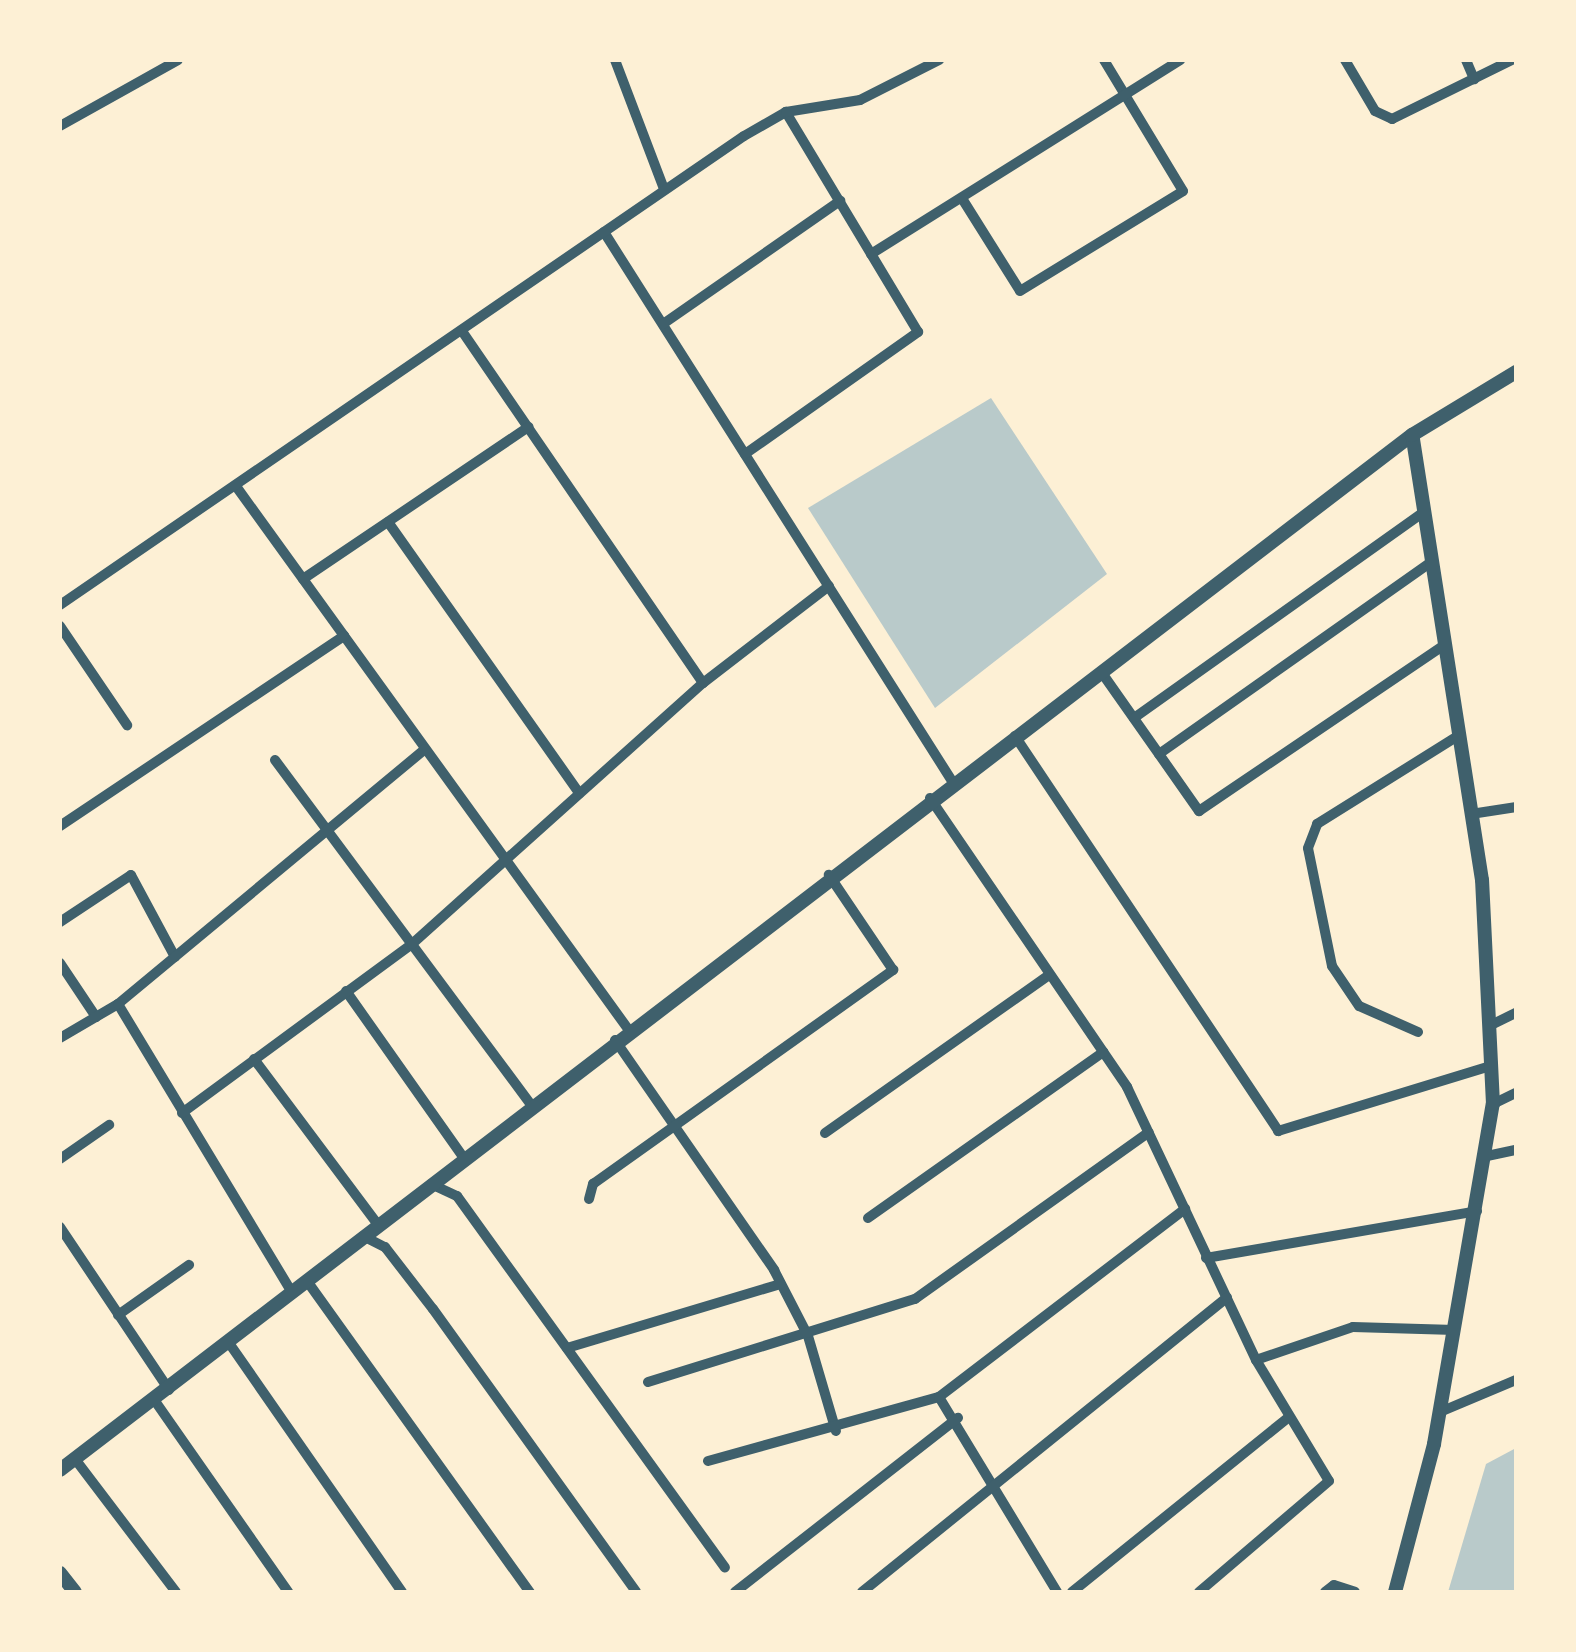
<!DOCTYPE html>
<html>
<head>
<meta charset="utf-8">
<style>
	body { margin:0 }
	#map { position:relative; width:1576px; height:1652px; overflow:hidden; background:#fdf0d5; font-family:"PT Sans Narrow",sans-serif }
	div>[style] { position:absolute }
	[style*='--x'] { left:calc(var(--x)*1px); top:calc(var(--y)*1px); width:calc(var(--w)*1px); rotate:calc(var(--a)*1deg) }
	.green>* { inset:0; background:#b9caca }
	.minor>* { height:10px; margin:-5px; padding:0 5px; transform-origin:5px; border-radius:5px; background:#3f606c }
	.tertiary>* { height:14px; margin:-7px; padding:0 7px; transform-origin:7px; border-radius:7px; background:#3f606c }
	span { translate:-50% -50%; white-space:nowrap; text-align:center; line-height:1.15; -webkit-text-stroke:9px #fdf0d5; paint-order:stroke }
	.frame { position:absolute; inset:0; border:62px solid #fdf0d5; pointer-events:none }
</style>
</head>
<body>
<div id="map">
	<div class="green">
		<div style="clip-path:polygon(991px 398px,1107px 574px,935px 708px,808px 508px)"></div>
		<div style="clip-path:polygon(1516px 1448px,1516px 1592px,1448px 1592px,1486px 1464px)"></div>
	</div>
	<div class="minor">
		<div style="--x:615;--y:60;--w:138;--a:69.2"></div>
		<div style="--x:1345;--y:60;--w:59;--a:59.5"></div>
		<div style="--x:1375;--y:111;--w:19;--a:25"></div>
		<div style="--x:1392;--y:119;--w:134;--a:-26.2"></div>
		<div style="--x:1466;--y:60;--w:21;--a:67"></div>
		<div style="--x:60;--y:126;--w:135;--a:-29.2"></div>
		<div style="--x:963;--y:200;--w:107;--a:57.9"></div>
		<div style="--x:1020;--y:291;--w:191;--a:-31.5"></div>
		<div style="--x:1183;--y:191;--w:153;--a:-121.1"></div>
		<div style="--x:604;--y:232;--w:650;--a:57.63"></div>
		<div style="--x:871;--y:254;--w:365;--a:-32.1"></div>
		<div style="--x:663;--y:324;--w:216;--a:-34.8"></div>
		<div style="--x:464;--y:334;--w:423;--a:55.6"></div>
		<div style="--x:745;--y:454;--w:212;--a:-35.2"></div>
		<div style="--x:918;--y:332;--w:257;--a:-121"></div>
		<div style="--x:238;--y:489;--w:666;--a:54.16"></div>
		<div style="--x:388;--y:522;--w:332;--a:54.8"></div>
		<div style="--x:303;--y:579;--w:272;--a:-34"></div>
		<div style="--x:60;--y:605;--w:829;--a:-34.44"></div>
		<div style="--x:744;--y:136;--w:48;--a:-29.7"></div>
		<div style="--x:786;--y:112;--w:75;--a:-9.2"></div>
		<div style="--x:860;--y:100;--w:89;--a:-26.9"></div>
		<div style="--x:60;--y:626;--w:120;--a:55.9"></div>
		<div style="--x:1102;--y:673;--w:169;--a:54.9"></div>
		<div style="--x:1199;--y:811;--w:292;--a:-34.1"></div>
		<div style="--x:1134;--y:718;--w:354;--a:-35.4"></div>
		<div style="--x:1015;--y:736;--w:475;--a:56.3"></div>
		<div style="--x:1278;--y:1131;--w:223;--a:-17"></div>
		<div style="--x:1159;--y:754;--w:329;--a:-35.2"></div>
		<div style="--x:275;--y:760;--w:426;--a:53.4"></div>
		<div style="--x:930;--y:798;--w:350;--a:55.7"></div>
		<div style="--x:1127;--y:1087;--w:302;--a:64.7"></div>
		<div style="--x:1256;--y:1360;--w:141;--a:58.9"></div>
		<div style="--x:1329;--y:1481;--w:171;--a:139.5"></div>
		<div style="--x:1471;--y:814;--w:46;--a:-8.8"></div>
		<div style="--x:60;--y:826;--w:342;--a:-33.8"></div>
		<div style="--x:60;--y:922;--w:85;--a:-33.5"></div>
		<div style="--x:131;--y:875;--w:93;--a:61.8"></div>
		<div style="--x:60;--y:963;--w:65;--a:56.3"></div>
		<div style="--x:346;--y:991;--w:203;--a:54.8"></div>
		<div style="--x:118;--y:1004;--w:337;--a:58.9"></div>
		<div style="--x:1489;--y:1026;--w:30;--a:-26"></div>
		<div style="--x:1418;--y:1032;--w:64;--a:-156.2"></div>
		<div style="--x:1359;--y:1006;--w:48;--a:-124"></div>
		<div style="--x:1332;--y:966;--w:120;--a:-101.5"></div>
		<div style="--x:1308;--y:848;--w:26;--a:-69"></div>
		<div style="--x:1317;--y:824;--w:166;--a:-32"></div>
		<div style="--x:60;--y:1038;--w:67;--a:-30.4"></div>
		<div style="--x:118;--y:1004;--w:399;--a:-39.7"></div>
		<div style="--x:615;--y:1040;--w:280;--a:55.3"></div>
		<div style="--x:774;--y:1270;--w:74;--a:62.7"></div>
		<div style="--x:808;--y:1336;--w:99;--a:73.6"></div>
		<div style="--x:254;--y:1059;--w:207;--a:53.2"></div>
		<div style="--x:1493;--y:1104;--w:25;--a:-26"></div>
		<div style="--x:182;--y:1113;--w:285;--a:-36.3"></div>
		<div style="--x:412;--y:944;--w:391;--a:-41.9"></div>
		<div style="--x:703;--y:683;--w:159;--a:-37.6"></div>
		<div style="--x:825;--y:1133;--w:274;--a:-35.2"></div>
		<div style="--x:1487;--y:1156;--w:30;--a:-12"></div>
		<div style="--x:60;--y:1159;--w:60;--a:-34.8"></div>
		<div style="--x:431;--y:1184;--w:29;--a:25"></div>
		<div style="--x:457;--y:1196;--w:458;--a:54.2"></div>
		<div style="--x:589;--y:1199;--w:16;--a:-75"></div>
		<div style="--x:593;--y:1184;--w:369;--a:-35.5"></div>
		<div style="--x:893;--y:970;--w:115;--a:-124"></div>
		<div style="--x:868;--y:1218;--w:288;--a:-35.2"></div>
		<div style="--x:60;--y:1227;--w:196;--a:56.2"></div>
		<div style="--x:363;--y:1236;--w:25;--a:27"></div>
		<div style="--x:385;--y:1247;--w:78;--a:52.3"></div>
		<div style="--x:433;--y:1309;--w:348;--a:54.3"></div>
		<div style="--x:1206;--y:1258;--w:275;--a:-9.8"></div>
		<div style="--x:307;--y:1281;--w:383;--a:54.4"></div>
		<div style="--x:118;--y:1315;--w:87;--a:-35.2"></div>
		<div style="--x:229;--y:1343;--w:303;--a:55.2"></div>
		<div style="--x:567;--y:1348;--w:223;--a:-16.7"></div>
		<div style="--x:1256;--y:1360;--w:102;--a:-18.8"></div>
		<div style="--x:1353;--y:1327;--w:102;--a:1.7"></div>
		<div style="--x:648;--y:1382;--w:280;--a:-17.3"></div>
		<div style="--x:915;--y:1299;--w:287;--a:-35.5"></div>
		<div style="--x:939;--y:1397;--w:228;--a:58.8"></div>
		<div style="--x:155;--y:1401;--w:233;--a:55.1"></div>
		<div style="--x:1440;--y:1412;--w:82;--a:-22.8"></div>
		<div style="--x:75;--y:1459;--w:167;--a:52.8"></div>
		<div style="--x:708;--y:1461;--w:240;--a:-15.5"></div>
		<div style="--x:939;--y:1397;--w:310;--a:-37.4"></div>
		<div style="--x:735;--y:1592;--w:283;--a:-38"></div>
		<div style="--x:862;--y:1592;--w:469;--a:-38.9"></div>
		<div style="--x:1072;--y:1592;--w:279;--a:-38.9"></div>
		<div style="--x:1325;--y:1592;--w:11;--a:-38"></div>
		<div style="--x:1334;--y:1585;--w:22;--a:18"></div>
	</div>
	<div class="tertiary">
		<div style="--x:60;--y:1470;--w:1703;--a:-37.44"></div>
		<div style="--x:60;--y:1573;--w:24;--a:52"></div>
		<div style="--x:1395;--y:1592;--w:153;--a:-75.2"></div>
		<div style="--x:1434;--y:1444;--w:345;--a:-80.2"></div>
		<div style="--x:1493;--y:1104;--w:224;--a:-92.8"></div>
		<div style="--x:1482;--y:880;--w:450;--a:-98.9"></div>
		<div style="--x:1412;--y:435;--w:122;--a:-31.2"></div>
	</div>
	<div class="frame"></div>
</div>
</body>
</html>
